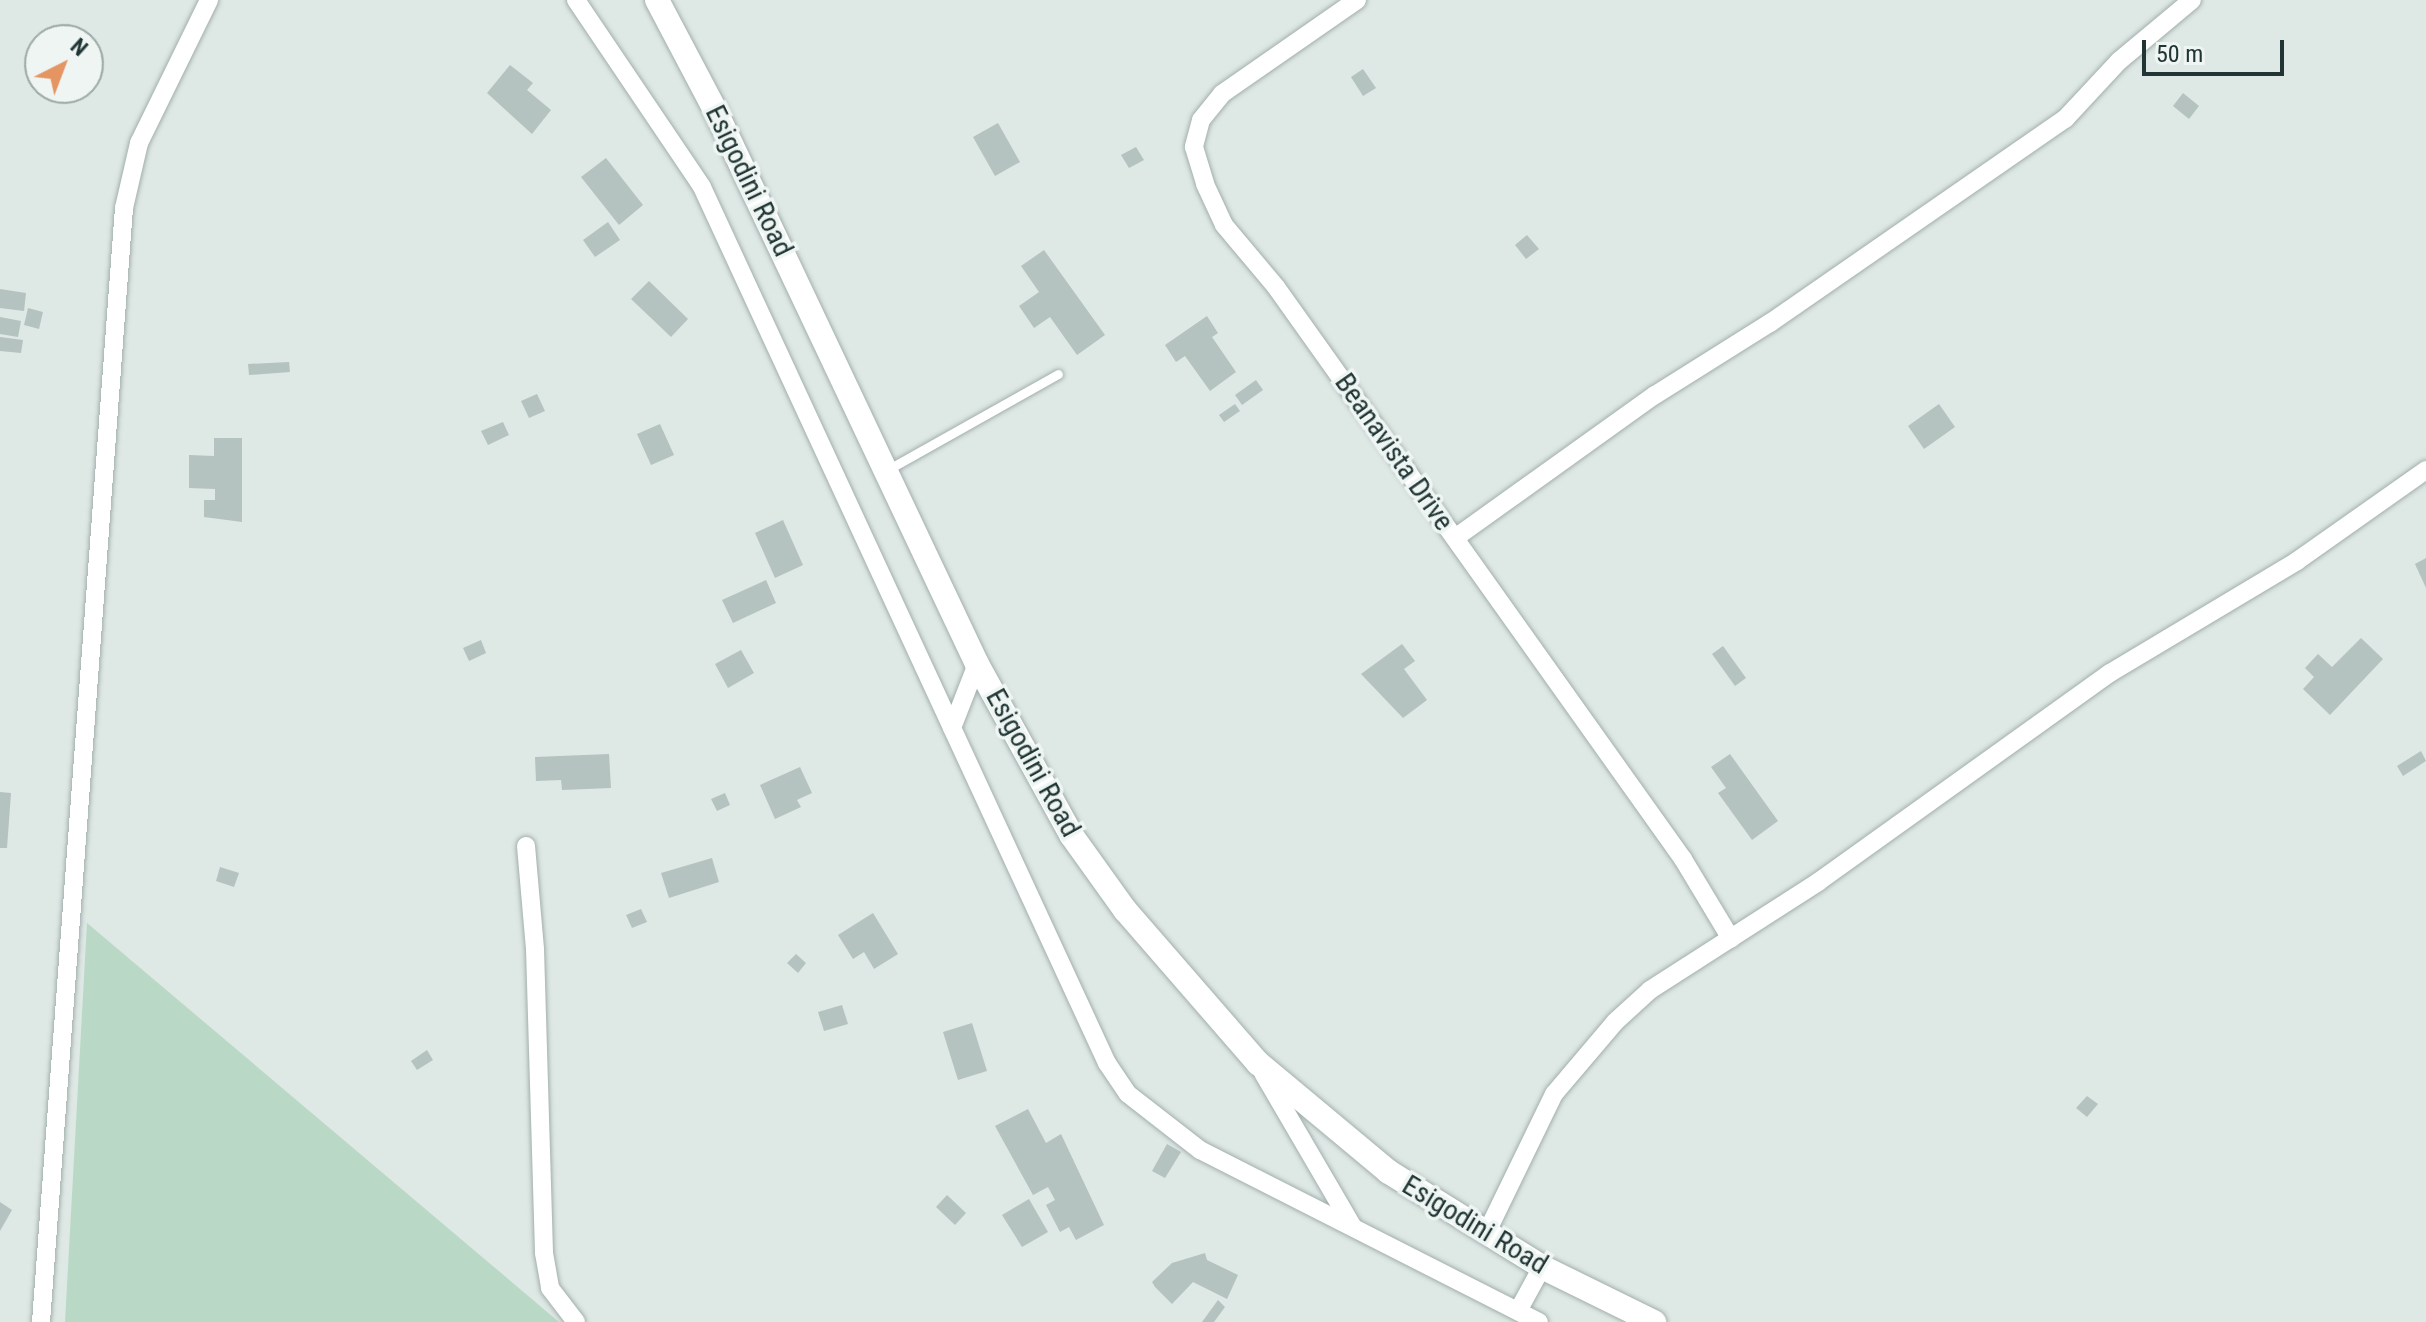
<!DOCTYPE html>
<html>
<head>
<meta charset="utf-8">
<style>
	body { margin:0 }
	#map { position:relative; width:2426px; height:1322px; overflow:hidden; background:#dee8e5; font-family:"Roboto Condensed",sans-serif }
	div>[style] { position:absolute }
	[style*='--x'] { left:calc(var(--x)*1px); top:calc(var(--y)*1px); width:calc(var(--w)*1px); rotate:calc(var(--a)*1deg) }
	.green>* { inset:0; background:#b9d8c6 }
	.building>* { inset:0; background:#b4c3bf }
	.roads { filter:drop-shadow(0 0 2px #a2afac) drop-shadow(0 0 2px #a2afac) }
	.service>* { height:9px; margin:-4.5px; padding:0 4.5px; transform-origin:4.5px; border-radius:4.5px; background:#fff }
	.minor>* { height:18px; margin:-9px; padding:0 9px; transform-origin:9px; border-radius:9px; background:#fff }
	.secondary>* { height:24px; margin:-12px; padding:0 12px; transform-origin:12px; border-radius:12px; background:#fff }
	span { translate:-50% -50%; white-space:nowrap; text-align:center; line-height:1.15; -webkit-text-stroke:7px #eef5f3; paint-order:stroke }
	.street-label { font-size:28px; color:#213634 }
	.north { position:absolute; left:24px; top:24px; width:80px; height:80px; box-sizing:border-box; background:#eef5f3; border:2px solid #9ca9a7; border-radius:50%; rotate:42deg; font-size:22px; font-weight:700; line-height:32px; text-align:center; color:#213634 }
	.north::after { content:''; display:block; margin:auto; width:28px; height:36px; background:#e49561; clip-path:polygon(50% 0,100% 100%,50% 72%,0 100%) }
	.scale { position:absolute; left:2142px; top:40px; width:142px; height:36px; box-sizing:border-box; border:4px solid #213634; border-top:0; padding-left:10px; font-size:24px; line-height:28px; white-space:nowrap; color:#213634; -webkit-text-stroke:6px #eef5f3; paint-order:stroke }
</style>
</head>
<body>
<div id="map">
	<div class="green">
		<div style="clip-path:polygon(87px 923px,559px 1322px,65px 1322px)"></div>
	</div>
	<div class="building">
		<div style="clip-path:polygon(510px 65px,533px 83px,527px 90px,551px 110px,532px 134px,487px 93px)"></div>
		<div style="clip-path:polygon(1363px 69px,1376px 88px,1363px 96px,1351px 77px)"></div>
		<div style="clip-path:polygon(2183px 93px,2199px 106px,2189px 119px,2173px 106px)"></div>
		<div style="clip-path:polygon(998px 123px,1020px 162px,995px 176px,973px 137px)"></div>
		<div style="clip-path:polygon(1136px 147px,1144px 160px,1129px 168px,1121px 155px)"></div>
		<div style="clip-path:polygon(606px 158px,643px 205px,619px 225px,581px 177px)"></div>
		<div style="clip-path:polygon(608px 222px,620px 240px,595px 257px,583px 240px)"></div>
		<div style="clip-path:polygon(1527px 235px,1539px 249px,1526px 259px,1515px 245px)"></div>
		<div style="clip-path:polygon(1044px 250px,1105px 335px,1077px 355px,1050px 317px,1034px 328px,1019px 306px,1039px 292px,1021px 266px)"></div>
		<div style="clip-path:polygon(649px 281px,688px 319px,671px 337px,631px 299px)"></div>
		<div style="clip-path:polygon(0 289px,26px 293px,24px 311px,0 308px)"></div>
		<div style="clip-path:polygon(28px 308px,43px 312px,39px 329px,24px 325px)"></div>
		<div style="clip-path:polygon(1207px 316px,1218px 333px,1212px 337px,1236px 372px,1210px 391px,1185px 356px,1176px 362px,1165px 345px)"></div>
		<div style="clip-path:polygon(0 317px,21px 321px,18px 337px,0 334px)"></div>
		<div style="clip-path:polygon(0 337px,23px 340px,21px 353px,0 351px)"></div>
		<div style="clip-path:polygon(289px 362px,290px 372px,249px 375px,248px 364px)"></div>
		<div style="clip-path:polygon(1256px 380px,1263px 390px,1242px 405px,1235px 395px)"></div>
		<div style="clip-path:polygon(537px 394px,545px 411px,529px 418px,521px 401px)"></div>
		<div style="clip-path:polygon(1235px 404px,1240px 411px,1224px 422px,1219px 415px)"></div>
		<div style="clip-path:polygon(1939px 404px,1955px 427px,1924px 449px,1908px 426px)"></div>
		<div style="clip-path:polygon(503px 422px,509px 435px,488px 445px,481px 431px)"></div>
		<div style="clip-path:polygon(660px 424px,674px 455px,651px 465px,637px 434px)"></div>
		<div style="clip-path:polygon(214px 438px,242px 438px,242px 522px,204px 517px,204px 500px,215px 500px,215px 489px,189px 488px,189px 455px,214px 456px)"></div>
		<div style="clip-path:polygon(783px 520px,803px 565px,775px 578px,755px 533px)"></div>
		<div style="clip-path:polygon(2426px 558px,2426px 588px,2415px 564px)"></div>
		<div style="clip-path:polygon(766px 580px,776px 603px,733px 623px,722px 600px)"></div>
		<div style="clip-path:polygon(2361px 638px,2383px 659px,2330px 715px,2303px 689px,2314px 677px,2305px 668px,2318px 654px,2332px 667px)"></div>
		<div style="clip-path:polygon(481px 640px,486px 653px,469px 661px,463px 648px)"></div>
		<div style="clip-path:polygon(1402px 644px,1415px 661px,1404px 669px,1427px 700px,1403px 718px,1361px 674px)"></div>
		<div style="clip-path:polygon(1723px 646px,1746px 678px,1735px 686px,1712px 654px)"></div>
		<div style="clip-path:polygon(741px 650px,754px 673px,728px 688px,715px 664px)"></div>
		<div style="clip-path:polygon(2421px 751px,2426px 761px,2403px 776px,2397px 766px)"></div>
		<div style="clip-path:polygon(609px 754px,611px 788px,562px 790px,561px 780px,536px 781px,535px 757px)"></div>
		<div style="clip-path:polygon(1730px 754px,1778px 821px,1752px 840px,1718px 793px,1726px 788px,1711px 767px)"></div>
		<div style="clip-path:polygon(800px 767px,812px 793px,797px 800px,801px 807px,775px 819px,760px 785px)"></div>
		<div style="clip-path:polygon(0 792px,11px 793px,7px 848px,0 848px)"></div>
		<div style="clip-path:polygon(725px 793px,730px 805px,717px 811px,711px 799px)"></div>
		<div style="clip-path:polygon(712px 858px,719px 882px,669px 898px,661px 873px)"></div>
		<div style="clip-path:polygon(220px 867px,239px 873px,234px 887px,216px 881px)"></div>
		<div style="clip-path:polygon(641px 909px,647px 922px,632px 928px,626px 915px)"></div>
		<div style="clip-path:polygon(873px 913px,898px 954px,874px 969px,864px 952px,853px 959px,838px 935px)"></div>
		<div style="clip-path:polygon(796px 954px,806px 963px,798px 973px,787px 963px)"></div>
		<div style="clip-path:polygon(842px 1005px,848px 1024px,824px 1031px,818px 1012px)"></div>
		<div style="clip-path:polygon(972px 1023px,987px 1071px,958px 1080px,943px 1032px)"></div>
		<div style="clip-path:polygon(427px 1050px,433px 1060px,417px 1070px,411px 1061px)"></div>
		<div style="clip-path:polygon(2087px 1096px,2098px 1104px,2087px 1117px,2076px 1108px)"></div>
		<div style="clip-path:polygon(1028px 1109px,1046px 1143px,1061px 1134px,1104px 1225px,1076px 1240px,1069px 1227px,1060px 1232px,1046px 1205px,1055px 1200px,1048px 1187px,1033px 1195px,995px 1126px)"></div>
		<div style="clip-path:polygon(1167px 1144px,1181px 1152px,1165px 1178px,1152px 1171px)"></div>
		<div style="clip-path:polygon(947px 1195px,966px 1213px,955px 1225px,936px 1207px)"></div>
		<div style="clip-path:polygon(1029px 1199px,1048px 1232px,1022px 1247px,1002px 1215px)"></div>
		<div style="clip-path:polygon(0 1202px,12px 1210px,0 1231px)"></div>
		<div style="clip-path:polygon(1205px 1253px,1207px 1260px,1238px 1275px,1227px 1299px,1193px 1282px,1172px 1304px,1155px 1287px,1152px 1282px,1172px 1263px)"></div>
		<div style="clip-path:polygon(1218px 1300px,1225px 1307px,1214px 1322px,1202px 1322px)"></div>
	</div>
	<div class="roads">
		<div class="service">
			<div style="--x:887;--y:470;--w:196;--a:-29.3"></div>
		</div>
		<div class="minor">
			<div style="--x:576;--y:0;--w:225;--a:56"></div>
			<div style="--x:702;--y:187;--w:965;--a:65.19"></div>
			<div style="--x:1107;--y:1063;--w:37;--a:56"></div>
			<div style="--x:1128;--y:1094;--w:91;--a:37.9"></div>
			<div style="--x:1200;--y:1150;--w:380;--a:26.9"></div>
			<div style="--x:1357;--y:0;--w:165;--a:145.2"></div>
			<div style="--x:1222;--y:94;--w:33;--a:129"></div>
			<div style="--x:1201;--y:120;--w:28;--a:105"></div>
			<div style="--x:1194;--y:147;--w:39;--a:73"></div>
			<div style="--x:1205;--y:184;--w:45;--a:65.1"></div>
			<div style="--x:1224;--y:225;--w:81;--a:50"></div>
			<div style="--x:1276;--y:287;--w:702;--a:54.57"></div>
			<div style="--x:1683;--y:859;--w:93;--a:59"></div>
			<div style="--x:1455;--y:538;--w:246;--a:-35.6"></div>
			<div style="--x:1655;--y:395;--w:136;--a:-32.1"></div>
			<div style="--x:1770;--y:323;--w:359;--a:-34.7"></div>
			<div style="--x:2065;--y:119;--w:79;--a:-47"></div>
			<div style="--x:2119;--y:61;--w:95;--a:-39.9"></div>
			<div style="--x:952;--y:728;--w:69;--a:-68.7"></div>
			<div style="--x:526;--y:846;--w:103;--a:85"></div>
			<div style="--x:535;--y:949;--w:304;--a:88.3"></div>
			<div style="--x:544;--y:1253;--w:36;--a:80"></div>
			<div style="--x:550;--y:1288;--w:43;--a:52.6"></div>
			<div style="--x:1263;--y:1073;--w:178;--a:59.7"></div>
			<div style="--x:1486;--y:1234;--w:156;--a:-64.1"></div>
			<div style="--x:1554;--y:1094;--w:94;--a:-49.7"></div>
			<div style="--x:1615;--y:1022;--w:47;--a:-42.4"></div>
			<div style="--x:1650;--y:990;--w:200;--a:-32.7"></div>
			<div style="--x:1818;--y:882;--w:359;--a:-35.6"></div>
			<div style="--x:2110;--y:673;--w:218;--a:-30.9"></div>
			<div style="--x:2297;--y:561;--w:158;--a:-35.2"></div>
			<div style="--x:1518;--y:1311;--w:50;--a:-61.4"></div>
			<div style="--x:41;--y:1322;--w:1117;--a:-85.74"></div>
			<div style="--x:124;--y:208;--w:67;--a:-77"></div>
			<div style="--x:139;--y:143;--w:159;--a:-63.9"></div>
		</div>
		<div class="secondary">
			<div style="--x:657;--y:0;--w:124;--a:62.2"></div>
			<div style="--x:715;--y:110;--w:613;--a:64.69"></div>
			<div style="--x:977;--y:664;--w:196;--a:61.1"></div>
			<div style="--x:1072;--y:836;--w:91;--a:54.4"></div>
			<div style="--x:1125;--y:910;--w:203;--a:49"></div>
			<div style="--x:1258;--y:1063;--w:170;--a:39.8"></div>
			<div style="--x:1389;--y:1172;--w:180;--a:31.8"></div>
			<div style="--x:1542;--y:1267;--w:125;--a:26.2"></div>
		</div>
	</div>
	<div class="street-label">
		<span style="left:749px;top:181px;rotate:64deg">Esigodini Road</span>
		<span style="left:1394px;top:452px;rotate:55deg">Beanavista Drive</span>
		<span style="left:1033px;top:763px;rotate:61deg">Esigodini Road</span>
		<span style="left:1475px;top:1225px;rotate:31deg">Esigodini Road</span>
	</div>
	<div class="north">N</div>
	<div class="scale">50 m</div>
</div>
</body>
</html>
